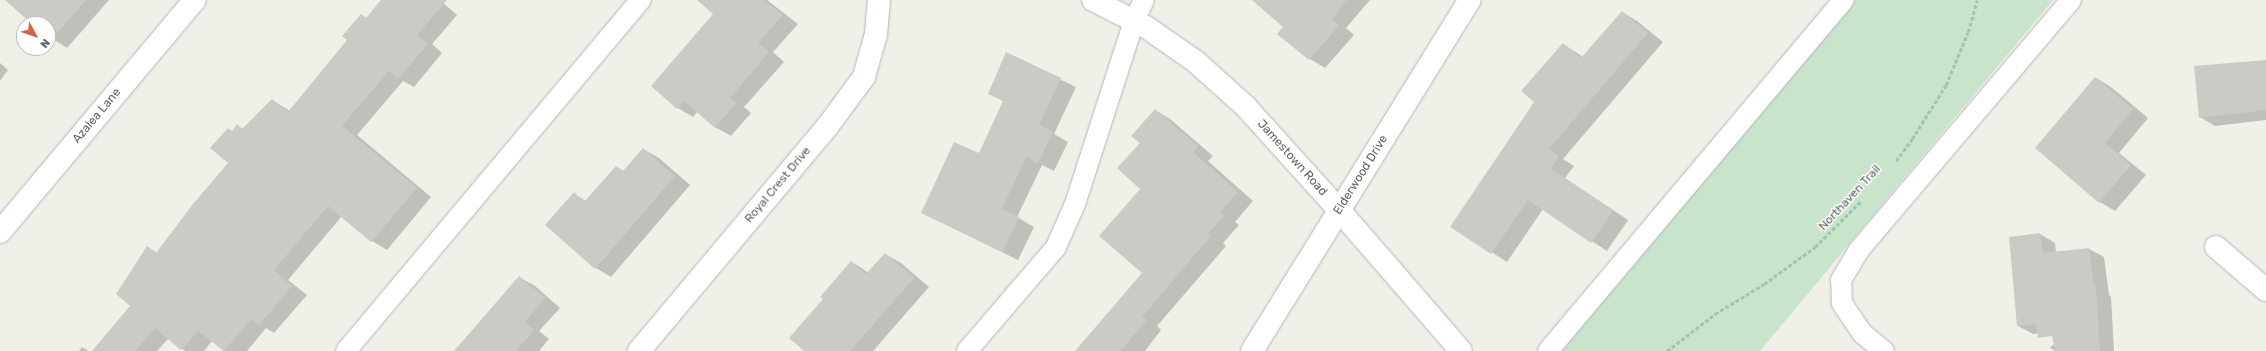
<!DOCTYPE html>
<html>
<head>
<meta charset="utf-8">
<style>
	body { margin:0 }
	#map { position:relative; width:2266px; height:351px; overflow:hidden; background:#f0efe8; font-family:Rubik,sans-serif }
	div>[style] { position:absolute }
	[style*='--x'] { left:calc(var(--x)*1px); top:calc(var(--y)*1px); width:calc(var(--w)*1px); rotate:calc(var(--a)*1deg) }
	.green>* { inset:0; background:#c8e5cb }
	.shadow>* { inset:0; background:#0003 }
	.building>* { inset:0; background:#cccac5 }
	.path>* { height:2.5px; margin-top:-1.25px; transform-origin:0; background:repeating-linear-gradient(90deg,#a1c5b0 0 4px,transparent 0 6px) }
	.roads { filter:drop-shadow(0 0 1px #b5b7bb) drop-shadow(0 0 1px #b5b7bb) }
	.service>* { height:20px; margin:-10px; padding:0 10px; transform-origin:10px; border-radius:10px; background:#fff }
	.minor>* { height:22px; margin:-11px; padding:0 11px; transform-origin:11px; border-radius:11px; background:#fff }
	span { translate:-50% -50%; white-space:nowrap; text-align:center; line-height:1.15; -webkit-text-stroke:3px #fff; paint-order:stroke }
	.street-label { font-size:12px; color:#5f6267 }
	.north { position:absolute; left:16px; top:16px; width:40px; height:40px; box-sizing:border-box; background:#fff; border:1px solid #bfc0c2; border-radius:50%; rotate:130deg; font-size:11px; font-weight:700; line-height:16px; text-align:center; color:#5f6267 }
	.north::after { content:''; display:block; margin:auto; width:14px; height:18px; background:#da6244; clip-path:polygon(50% 0,100% 100%,50% 72%,0 100%) }
</style>
</head>
<body>
<div id="map">
	<div class="green">
		<div style="clip-path:polygon(1851px 0,2053px 0,1760px 351px,1557px 351px)"></div>
	</div>
	<div class="shadow">
		<div style="clip-path:polygon(6px 0,109px 0,67px 48px,48px 36px,48px 24px,34px 24px)"></div>
		<div style="clip-path:polygon(383px 0,440px 0,457px 15px,432px 44px,442px 53px,414px 87px,403px 81px,357px 135px,431px 197px,387px 250px,372px 241px,342px 216px,288px 280px,307px 295px,274px 333px,266px 328px,247px 351px,224px 351px,212px 341px,204px 351px,185px 351px,169px 338px,157px 351px,93px 351px,132px 306px,148px 247px,157px 253px,230px 163px,233px 132px,238px 126px,243px 129px,272px 100px,290px 111px,348px 40px,361px 15px,367px 18px)"></div>
		<div style="clip-path:polygon(698px 0,767px 0,798px 24px,773px 52px,784px 62px,744px 107px,751px 113px,731px 136px,715px 127px,698px 111px,693px 117px,678px 108px,652px 86px,715px 14px)"></div>
		<div style="clip-path:polygon(1253px 0,1370px 0,1346px 28px,1354px 35px,1325px 68px,1310px 59px,1279px 33px,1285px 27px)"></div>
		<div style="clip-path:polygon(1622px 12px,1637px 21px,1663px 42px,1563px 159px,1574px 166px,1565px 178px,1628px 220px,1607px 251px,1543px 209px,1507px 262px,1451px 226px,1535px 102px,1563px 44px,1583px 57px)"></div>
		<div style="clip-path:polygon(1007px 54px,1076px 87px,1054px 134px,1068px 142px,1054px 171px,1042px 165px,1017px 217px,1034px 227px,1018px 260px,922px 213px,979px 155px,1004px 102px,989px 93px)"></div>
		<div style="clip-path:polygon(2266px 61px,2266px 120px,2215px 126px,2200px 117px)"></div>
		<div style="clip-path:polygon(0 63px,8px 70px,0 81px)"></div>
		<div style="clip-path:polygon(2096px 78px,2111px 87px,2148px 118px,2119px 153px,2146px 175px,2115px 211px,2100px 202px)"></div>
		<div style="clip-path:polygon(1155px 110px,1170px 119px,1213px 156px,1208px 161px,1253px 201px,1235px 222px,1239px 225px,1223px 243px,1226px 246px,1157px 326px,1161px 330px,1145px 351px,1076px 351px,1143px 273px,1141px 143px)"></div>
		<div style="clip-path:polygon(643px 149px,659px 158px,690px 185px,611px 277px,596px 268px,574px 194px,586px 201px,616px 167px,624px 171px)"></div>
		<div style="clip-path:polygon(2040px 234px,2055px 243px,2056px 252px,2089px 249px,2104px 257px,2109px 295px,2111px 297px,2114px 351px,2055px 351px,2050px 348px,2067px 331px,2033px 334px,2018px 326px)"></div>
		<div style="clip-path:polygon(885px 254px,901px 263px,929px 287px,873px 351px,806px 351px,825px 299px,852px 262px,869px 273px)"></div>
		<div style="clip-path:polygon(519px 277px,535px 286px,560px 308px,539px 331px,549px 339px,539px 351px,472px 351px)"></div>
		<div style="clip-path:polygon(82px 347px,89px 351px,79px 351px)"></div>
	</div>
	<div class="building">
		<div style="clip-path:polygon(5px 0,86px 0,51px 40px,48px 37px,48px 24px,32px 24px)"></div>
		<div style="clip-path:polygon(381px 0,447px 0,417px 35px,428px 44px,398px 79px,389px 71px,342px 126px,417px 188px,371px 242px,328px 206px,274px 270px,292px 286px,259px 325px,251px 319px,224px 351px,198px 331px,181px 350px,155px 328px,135px 351px,92px 351px,130px 306px,116px 294px,147px 246px,156px 253px,193px 204px,228px 163px,210px 148px,228px 128px,232px 131px,237px 124px,242px 129px,272px 99px,288px 112px,347px 40px,342px 36px,361px 14px,366px 18px)"></div>
		<div style="clip-path:polygon(697px 0,764px 0,783px 15px,758px 43px,769px 52px,730px 98px,736px 103px,715px 128px,684px 101px,677px 109px,651px 86px,713px 14px)"></div>
		<div style="clip-path:polygon(1252px 0,1347px 0,1332px 19px,1339px 25px,1309px 60px,1277px 34px,1283px 27px)"></div>
		<div style="clip-path:polygon(1622px 11px,1648px 33px,1549px 149px,1559px 156px,1551px 169px,1613px 211px,1591px 243px,1528px 200px,1491px 254px,1450px 227px,1534px 102px,1521px 91px,1563px 43px,1581px 58px)"></div>
		<div style="clip-path:polygon(1006px 52px,1061px 78px,1039px 125px,1053px 132px,1038px 163px,1026px 157px,1002px 209px,1019px 217px,1003px 252px,921px 213px,954px 142px,979px 153px,1003px 101px,988px 94px)"></div>
		<div style="clip-path:polygon(2266px 60px,2266px 110px,2199px 118px,2194px 66px)"></div>
		<div style="clip-path:polygon(2095px 77px,2133px 109px,2105px 143px,2131px 165px,2099px 203px,2035px 148px)"></div>
		<div style="clip-path:polygon(1155px 109px,1198px 146px,1193px 152px,1238px 192px,1220px 212px,1224px 216px,1208px 234px,1211px 236px,1142px 317px,1146px 321px,1120px 351px,1075px 351px,1142px 273px,1099px 236px,1140px 189px,1117px 168px,1140px 143px,1131px 136px)"></div>
		<div style="clip-path:polygon(643px 148px,675px 176px,595px 269px,545px 225px,574px 192px,584px 202px,616px 166px,623px 171px)"></div>
		<div style="clip-path:polygon(2040px 233px,2043px 253px,2089px 248px,2094px 287px,2096px 287px,2100px 351px,2055px 351px,2052px 336px,2038px 338px,2036px 324px,2017px 326px,2009px 237px)"></div>
		<div style="clip-path:polygon(885px 253px,914px 278px,850px 351px,804px 351px,789px 338px,823px 299px,820px 297px,851px 261px,866px 274px)"></div>
		<div style="clip-path:polygon(519px 276px,545px 298px,525px 322px,534px 330px,516px 351px,454px 351px)"></div>
	</div>
	<div class="path">
		<div style="--x:1896;--y:161;--w:27;--a:-54"></div>
		<div style="--x:1912;--y:139;--w:64;--a:-57.8"></div>
		<div style="--x:1946;--y:85;--w:57;--a:-67.5"></div>
		<div style="--x:1968;--y:32;--w:33;--a:-74"></div>
		<div style="--x:1667;--y:351;--w:61;--a:-37.6"></div>
		<div style="--x:1715;--y:314;--w:57;--a:-31.5"></div>
		<div style="--x:1764;--y:284;--w:63;--a:-36"></div>
		<div style="--x:1815;--y:247;--w:64;--a:-45"></div>
	</div>
	<div class="roads">
		<div class="service">
			<div style="--x:346;--y:351;--w:459;--a:-50"></div>
			<div style="--x:967;--y:351;--w:137;--a:-49.4"></div>
			<div style="--x:1056;--y:247;--w:47;--a:-66.2"></div>
			<div style="--x:1075;--y:204;--w:192;--a:-72.1"></div>
			<div style="--x:1134;--y:21;--w:23;--a:-65"></div>
			<div style="--x:1548;--y:351;--w:459;--a:-49.9"></div>
			<div style="--x:1884;--y:351;--w:28;--a:-141"></div>
			<div style="--x:1862;--y:333;--w:36;--a:-124"></div>
			<div style="--x:1842;--y:303;--w:23;--a:-92"></div>
			<div style="--x:1841;--y:280;--w:35;--a:-59"></div>
			<div style="--x:1859;--y:250;--w:328;--a:-49.7"></div>
		</div>
		<div class="minor">
			<div style="--x:1093;--y:0;--w:59;--a:27"></div>
			<div style="--x:1146;--y:27;--w:60;--a:34.8"></div>
			<div style="--x:1195;--y:61;--w:69;--a:42"></div>
			<div style="--x:1246;--y:107;--w:139;--a:47.9"></div>
			<div style="--x:1339;--y:210;--w:186;--a:49.1"></div>
			<div style="--x:0;--y:232;--w:303;--a:-50"></div>
			<div style="--x:2216;--y:247;--w:66;--a:40.7"></div>
			<div style="--x:639;--y:351;--w:292;--a:-50"></div>
			<div style="--x:827;--y:127;--w:62;--a:-53.5"></div>
			<div style="--x:864;--y:77;--w:45;--a:-74.4"></div>
			<div style="--x:876;--y:34;--w:34;--a:-85"></div>
			<div style="--x:1252;--y:351;--w:413;--a:-58.2"></div>
		</div>
	</div>
	<div class="street-label">
		<span style="left:97px;top:116px;rotate:-50deg">Azalea Lane</span>
		<span style="left:1292px;top:158px;rotate:48deg">Jamestown Road</span>
		<span style="left:1361px;top:175px;rotate:-58deg">Elderwood Drive</span>
		<span style="left:778px;top:185px;rotate:-50deg">Royal Crest Drive</span>
		<span style="left:1850px;top:198px;rotate:-47deg">Northaven Trail</span>
	</div>
	<div class="north">N</div>
</div>
</body>
</html>
